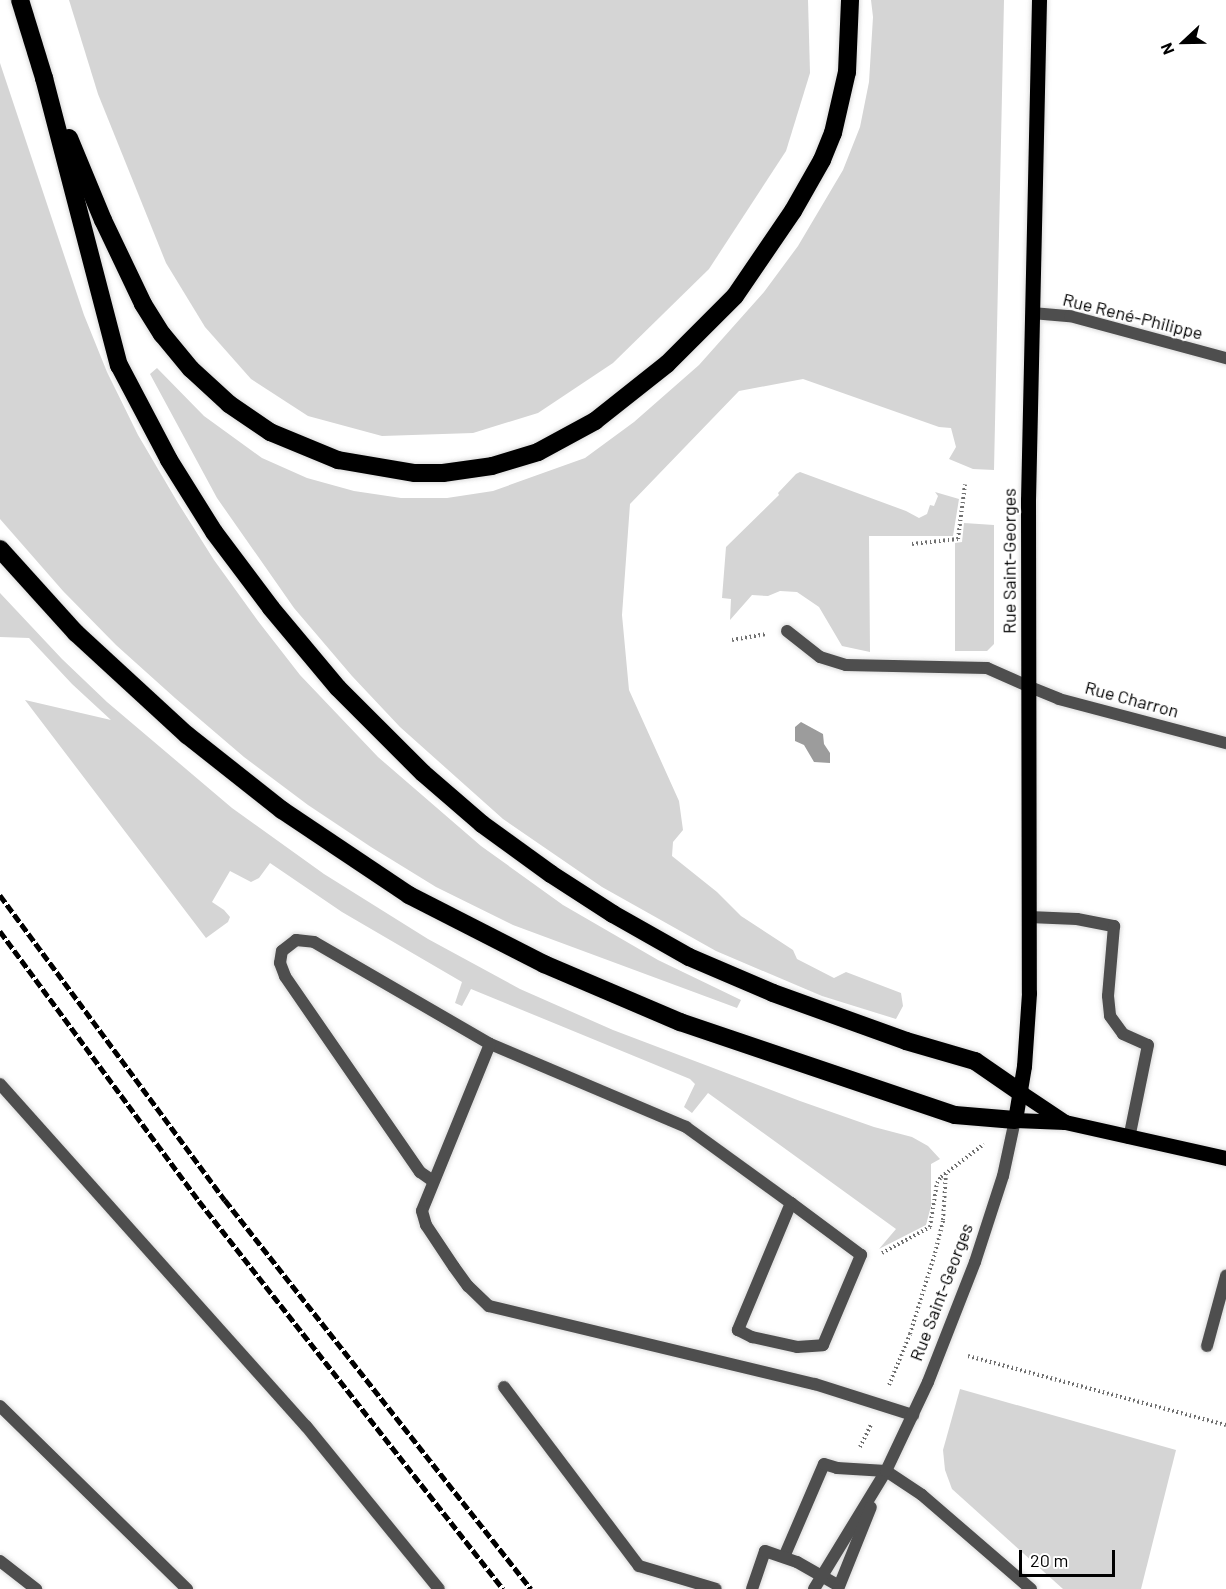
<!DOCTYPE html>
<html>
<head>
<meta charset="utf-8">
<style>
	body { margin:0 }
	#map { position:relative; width:1226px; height:1589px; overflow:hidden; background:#fff; font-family:Barlow,sans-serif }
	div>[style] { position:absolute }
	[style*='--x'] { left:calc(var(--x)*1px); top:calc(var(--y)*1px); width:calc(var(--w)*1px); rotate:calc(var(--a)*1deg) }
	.green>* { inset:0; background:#d5d5d5 }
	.water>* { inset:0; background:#9c9c9c }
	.path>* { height:4px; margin-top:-2px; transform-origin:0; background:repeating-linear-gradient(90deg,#707070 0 1.5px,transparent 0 4.5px) }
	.roads { filter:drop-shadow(0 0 2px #dbdbdb) drop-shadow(0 0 2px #dbdbdb) }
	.service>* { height:12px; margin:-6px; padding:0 6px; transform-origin:6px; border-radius:6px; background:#4e4e4e }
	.minor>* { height:12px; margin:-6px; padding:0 6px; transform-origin:6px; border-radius:6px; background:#4e4e4e }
	.tertiary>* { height:12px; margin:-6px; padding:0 6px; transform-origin:6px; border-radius:6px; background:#4e4e4e }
	.primary>* { height:15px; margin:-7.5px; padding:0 7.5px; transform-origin:7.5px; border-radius:7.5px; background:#000 }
	.motorway>* { height:18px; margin:-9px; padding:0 9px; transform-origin:9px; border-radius:9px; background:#000 }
	.rail>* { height:4.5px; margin-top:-2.25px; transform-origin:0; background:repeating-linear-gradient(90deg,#000 0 9px,transparent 0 12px) }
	span { translate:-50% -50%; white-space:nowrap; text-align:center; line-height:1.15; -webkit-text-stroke:4.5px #fff; paint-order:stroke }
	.street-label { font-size:18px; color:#000 }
	.north { position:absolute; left:1154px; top:12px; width:60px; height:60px; -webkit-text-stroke:4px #fff; paint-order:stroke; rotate:248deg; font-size:16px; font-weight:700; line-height:24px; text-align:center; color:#000 }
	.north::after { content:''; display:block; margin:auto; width:21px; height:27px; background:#000; clip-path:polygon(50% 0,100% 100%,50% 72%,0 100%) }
	.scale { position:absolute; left:1019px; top:1550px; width:96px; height:27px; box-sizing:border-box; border:3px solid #000; border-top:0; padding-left:8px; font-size:18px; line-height:21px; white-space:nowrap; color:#000; -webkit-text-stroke:4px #fff; paint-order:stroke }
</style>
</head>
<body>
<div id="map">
	<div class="green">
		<div style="clip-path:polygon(69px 0,808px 0,810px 73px,786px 151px,709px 269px,613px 363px,538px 413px,473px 433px,382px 436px,308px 416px,251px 379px,205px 327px,166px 263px,98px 94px)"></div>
		<div style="clip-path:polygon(871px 0,1004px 0,994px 470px,973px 469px,949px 459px,956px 447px,951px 428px,939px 427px,803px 379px,739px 391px,630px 504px,622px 615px,629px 690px,679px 801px,683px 830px,673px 842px,672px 856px,717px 892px,741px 916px,793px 950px,797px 959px,834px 978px,846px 972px,901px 993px,903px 1006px,896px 1019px,822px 996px,716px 951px,602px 887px,503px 819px,400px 727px,352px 676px,294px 608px,217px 498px,150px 374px,157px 368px,204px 416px,262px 458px,307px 478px,354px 491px,401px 498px,447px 498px,493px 491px,585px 458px,634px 422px,699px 365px,764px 292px,798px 246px,843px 170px,860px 127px,869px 82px,873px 17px)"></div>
		<div style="clip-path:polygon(0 63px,84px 315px,107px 372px,138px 435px,178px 503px,214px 560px,258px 621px,300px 675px,378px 757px,481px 846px,563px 905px,658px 960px,741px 1000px,737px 1008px,513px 925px,436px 887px,371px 847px,308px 805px,244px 757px,175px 698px,116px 645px,63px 591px,0 519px)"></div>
		<div style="clip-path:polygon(800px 472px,906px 511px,919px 518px,927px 514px,930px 505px,934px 506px,938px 496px,935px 492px,959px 499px,953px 536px,869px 536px,870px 652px,842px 646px,819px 607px,797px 592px,780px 591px,768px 596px,752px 595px,730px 620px,731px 599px,722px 598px,726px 547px,779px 495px,778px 493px,796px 474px)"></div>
		<div style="clip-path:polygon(964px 523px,994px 525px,994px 644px,987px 651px,955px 651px,955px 543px,962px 542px)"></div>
		<div style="clip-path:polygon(0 593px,62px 659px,107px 702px,232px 808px,324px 874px,428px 939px,520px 989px,613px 1030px,800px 1101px,874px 1127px,912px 1137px,928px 1146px,940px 1159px,931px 1164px,931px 1206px,926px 1225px,879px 1249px,896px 1229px,708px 1093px,692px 1113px,684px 1107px,695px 1084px,690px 1079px,471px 989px,462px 1006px,455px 1003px,462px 982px,342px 912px,270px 863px,259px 878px,251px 882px,230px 871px,212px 902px,224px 910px,230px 917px,228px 922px,206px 938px,25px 700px,111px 720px,72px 684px,29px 638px,0 637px)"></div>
		<div style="clip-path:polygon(960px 1389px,1176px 1450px,1141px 1589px,1063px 1589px,952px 1489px,945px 1470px,943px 1450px)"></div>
	</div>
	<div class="water">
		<div style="clip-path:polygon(801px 722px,823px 734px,824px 744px,830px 753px,830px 763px,814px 762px,804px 745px,795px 741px,795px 727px)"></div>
	</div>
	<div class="path">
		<div style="--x:912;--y:544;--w:46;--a:-6.2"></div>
		<div style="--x:958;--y:539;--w:55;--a:-82.7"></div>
		<div style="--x:732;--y:640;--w:35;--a:-10"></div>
		<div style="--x:882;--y:1253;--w:55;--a:-28.4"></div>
		<div style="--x:930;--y:1227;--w:45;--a:-81"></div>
		<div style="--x:937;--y:1183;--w:7;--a:-56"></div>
		<div style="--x:941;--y:1177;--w:54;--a:-37.5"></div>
		<div style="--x:968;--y:1356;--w:267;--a:15"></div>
		<div style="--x:889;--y:1385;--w:55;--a:-67.6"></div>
		<div style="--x:910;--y:1334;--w:85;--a:-72.8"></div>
		<div style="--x:935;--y:1253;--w:34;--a:-76"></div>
		<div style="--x:943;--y:1220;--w:48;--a:-86.4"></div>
		<div style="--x:860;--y:1447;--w:25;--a:-64"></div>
	</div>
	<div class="roads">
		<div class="service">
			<div style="--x:787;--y:631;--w:42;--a:38.2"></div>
			<div style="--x:820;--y:657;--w:27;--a:17"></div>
			<div style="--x:846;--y:665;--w:141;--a:1.2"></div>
			<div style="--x:987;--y:668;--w:47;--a:23.8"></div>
			<div style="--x:1029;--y:917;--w:48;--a:2.4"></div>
			<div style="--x:1077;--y:919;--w:38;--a:11"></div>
			<div style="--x:1114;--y:926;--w:70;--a:94.9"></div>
			<div style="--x:1108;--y:996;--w:20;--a:84"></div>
			<div style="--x:1110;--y:1016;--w:22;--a:54"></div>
			<div style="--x:1123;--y:1034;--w:27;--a:24"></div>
			<div style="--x:1148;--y:1045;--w:95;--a:101.5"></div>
			<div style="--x:0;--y:1084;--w:459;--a:48.2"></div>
			<div style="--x:306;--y:1426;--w:210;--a:50.8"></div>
			<div style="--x:433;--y:1181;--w:16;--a:-145"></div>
			<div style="--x:420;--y:1172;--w:238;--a:-124.6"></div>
			<div style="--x:285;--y:976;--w:14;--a:-111"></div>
			<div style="--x:280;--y:963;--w:12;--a:-81"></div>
			<div style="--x:282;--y:951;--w:18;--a:-38"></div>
			<div style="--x:296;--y:940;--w:18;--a:6"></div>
			<div style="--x:314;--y:942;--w:203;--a:30.1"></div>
			<div style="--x:791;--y:1203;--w:138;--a:112.7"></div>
			<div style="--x:738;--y:1330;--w:16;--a:27"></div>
			<div style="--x:752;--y:1337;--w:46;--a:12.5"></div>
			<div style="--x:797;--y:1347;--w:26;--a:-4"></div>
			<div style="--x:823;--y:1345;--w:98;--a:-67.1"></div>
			<div style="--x:861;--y:1255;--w:87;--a:-143.4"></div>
			<div style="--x:791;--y:1203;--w:130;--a:-144.1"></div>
			<div style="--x:686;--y:1127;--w:213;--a:-157"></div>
			<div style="--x:490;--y:1044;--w:180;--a:112.2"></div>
			<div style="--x:422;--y:1211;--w:15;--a:74"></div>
			<div style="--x:426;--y:1225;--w:50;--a:56.3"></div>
			<div style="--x:454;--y:1267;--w:24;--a:54"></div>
			<div style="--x:468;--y:1286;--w:29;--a:44"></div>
			<div style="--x:489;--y:1306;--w:335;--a:13.5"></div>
			<div style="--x:815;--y:1384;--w:103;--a:17.6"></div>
			<div style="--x:1207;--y:1346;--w:73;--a:-74.8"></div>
			<div style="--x:504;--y:1387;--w:224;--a:53"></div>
			<div style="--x:639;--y:1566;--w:80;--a:16.6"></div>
			<div style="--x:0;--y:1406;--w:262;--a:44.4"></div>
			<div style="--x:784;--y:1557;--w:101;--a:-66.7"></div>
			<div style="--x:824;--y:1464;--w:14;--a:17"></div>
			<div style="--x:837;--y:1468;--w:49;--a:3.5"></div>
			<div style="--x:0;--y:1561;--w:46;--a:37.9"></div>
			<div style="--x:752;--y:1589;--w:40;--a:-71.1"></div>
			<div style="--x:765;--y:1551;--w:34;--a:19"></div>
			<div style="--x:797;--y:1562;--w:48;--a:29.7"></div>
		</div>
		<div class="minor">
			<div style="--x:1032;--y:313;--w:38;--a:5"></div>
			<div style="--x:1070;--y:316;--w:162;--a:15.1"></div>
			<div style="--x:1030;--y:687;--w:31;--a:22"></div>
			<div style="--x:1059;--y:699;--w:173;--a:14.8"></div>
			<div style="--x:886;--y:1471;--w:43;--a:33.7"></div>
			<div style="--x:922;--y:1495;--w:144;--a:40.8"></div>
		</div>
		<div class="tertiary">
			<div style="--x:814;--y:1589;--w:138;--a:-58.6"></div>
			<div style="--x:886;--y:1471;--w:98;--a:-64.7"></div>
			<div style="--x:928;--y:1382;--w:129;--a:-68.6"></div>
			<div style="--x:975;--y:1262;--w:90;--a:-72"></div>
			<div style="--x:1003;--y:1176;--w:57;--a:-77.9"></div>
			<div style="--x:838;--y:1589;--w:88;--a:-68.1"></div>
		</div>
		<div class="primary">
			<div style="--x:1039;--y:0;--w:500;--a:91.26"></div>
			<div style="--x:1028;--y:500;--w:493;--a:89.9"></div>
			<div style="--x:1029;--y:993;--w:73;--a:93.9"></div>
			<div style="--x:1024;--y:1066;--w:55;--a:99.5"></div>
			<div style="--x:1015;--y:1120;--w:50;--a:2.3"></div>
			<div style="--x:1065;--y:1122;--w:165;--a:12.6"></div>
			<div style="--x:1020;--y:1092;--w:54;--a:33.7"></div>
		</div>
		<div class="motorway">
			<div style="--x:20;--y:0;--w:82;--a:72.9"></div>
			<div style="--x:44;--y:78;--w:297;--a:75.4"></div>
			<div style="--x:119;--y:365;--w:107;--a:62.2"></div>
			<div style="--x:169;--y:460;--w:85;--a:58"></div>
			<div style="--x:214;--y:532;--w:95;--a:53.1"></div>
			<div style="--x:271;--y:608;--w:104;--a:50.1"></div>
			<div style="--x:338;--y:688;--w:120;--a:45"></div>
			<div style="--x:423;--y:773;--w:78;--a:40.8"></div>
			<div style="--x:482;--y:824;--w:85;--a:35.9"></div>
			<div style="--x:551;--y:874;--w:74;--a:32.8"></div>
			<div style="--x:613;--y:914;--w:87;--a:29.5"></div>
			<div style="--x:689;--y:957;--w:91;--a:23.2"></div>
			<div style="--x:773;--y:993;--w:141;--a:19.8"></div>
			<div style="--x:906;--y:1041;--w:72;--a:16.2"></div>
			<div style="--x:975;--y:1061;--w:55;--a:34.6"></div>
			<div style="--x:69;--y:138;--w:89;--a:67.5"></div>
			<div style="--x:103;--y:220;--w:93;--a:64.5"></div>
			<div style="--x:143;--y:304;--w:36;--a:58"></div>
			<div style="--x:162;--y:334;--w:45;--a:50.4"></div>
			<div style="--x:191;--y:369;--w:52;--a:42.6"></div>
			<div style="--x:229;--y:404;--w:50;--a:34.3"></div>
			<div style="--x:270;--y:432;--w:74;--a:22.4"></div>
			<div style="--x:338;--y:460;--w:78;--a:9.6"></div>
			<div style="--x:415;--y:473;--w:28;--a:0"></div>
			<div style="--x:443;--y:473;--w:49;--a:-8.1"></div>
			<div style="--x:492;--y:466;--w:48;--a:-16.9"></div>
			<div style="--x:538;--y:452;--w:65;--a:-28.5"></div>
			<div style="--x:595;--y:421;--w:92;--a:-38.4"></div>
			<div style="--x:667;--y:364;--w:96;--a:-45"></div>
			<div style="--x:735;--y:296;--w:103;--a:-55.7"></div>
			<div style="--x:793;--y:211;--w:59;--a:-60.4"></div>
			<div style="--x:822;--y:160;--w:29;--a:-68"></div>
			<div style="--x:833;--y:133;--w:63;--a:-77.1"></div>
			<div style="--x:847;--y:72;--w:72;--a:-87.6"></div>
			<div style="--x:0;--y:549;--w:113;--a:47.9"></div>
			<div style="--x:76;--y:633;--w:151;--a:42.6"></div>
			<div style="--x:187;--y:735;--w:121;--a:38.3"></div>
			<div style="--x:282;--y:810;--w:153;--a:33.8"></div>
			<div style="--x:409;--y:895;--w:152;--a:27.1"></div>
			<div style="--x:544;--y:964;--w:148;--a:23.1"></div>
			<div style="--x:680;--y:1022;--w:290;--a:18.7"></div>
			<div style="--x:955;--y:1115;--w:60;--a:4.8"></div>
		</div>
	</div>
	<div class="rail">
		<div style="--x:0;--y:895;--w:379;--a:53.6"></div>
		<div style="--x:225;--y:1200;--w:495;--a:51.8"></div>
		<div style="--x:0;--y:931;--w:335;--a:53.6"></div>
		<div style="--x:199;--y:1201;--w:493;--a:51.9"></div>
	</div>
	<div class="street-label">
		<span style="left:1133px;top:316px;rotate:14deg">Rue René-Philippe</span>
		<span style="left:1009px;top:561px;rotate:-90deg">Rue Saint-Georges</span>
		<span style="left:1132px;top:699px;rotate:15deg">Rue Charron</span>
		<span style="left:941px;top:1292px;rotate:-69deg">Rue Saint-Georges</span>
	</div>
	<div class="north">N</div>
	<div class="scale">20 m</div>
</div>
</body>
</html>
